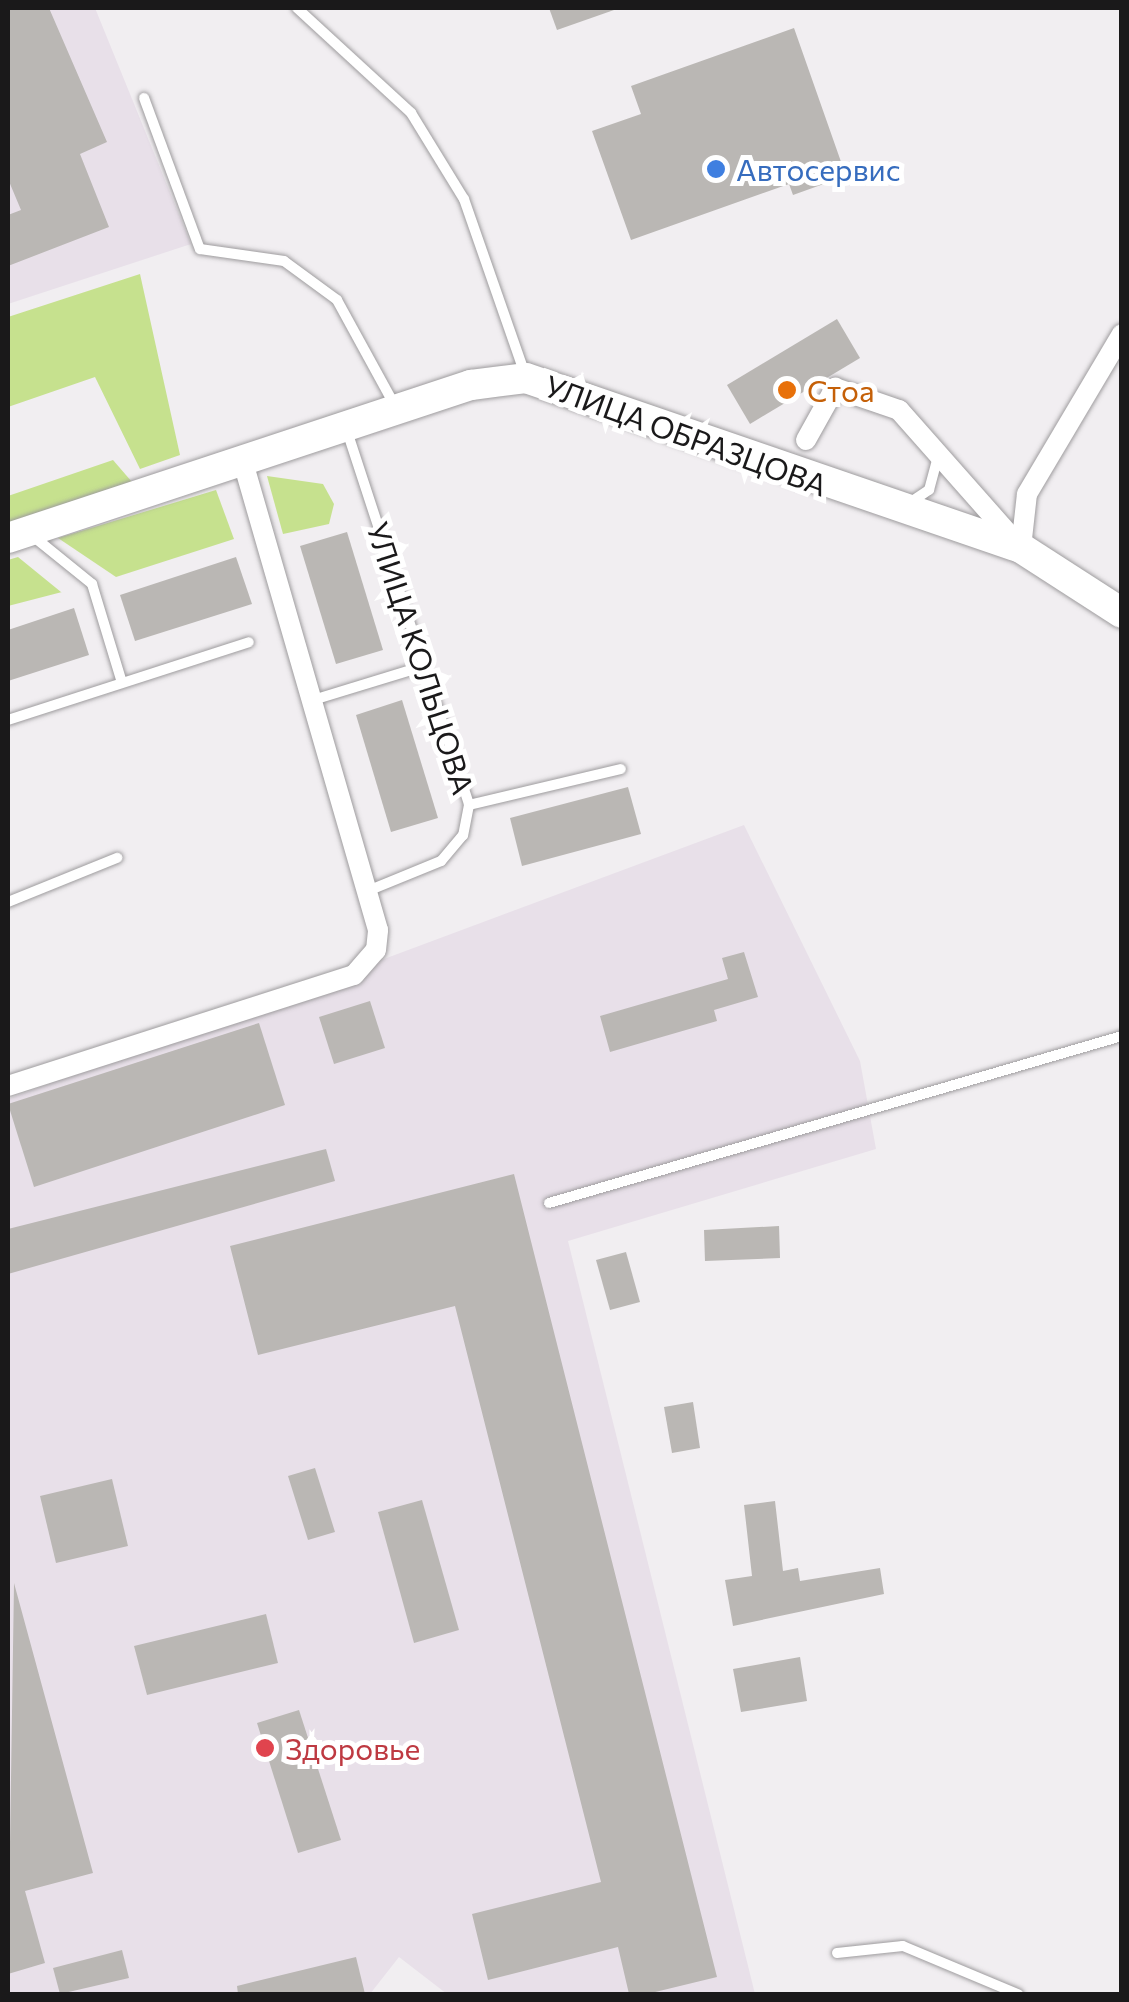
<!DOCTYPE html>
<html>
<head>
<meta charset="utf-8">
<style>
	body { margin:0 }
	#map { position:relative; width:1129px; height:2002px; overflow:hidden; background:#f1eef1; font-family:Commissioner,sans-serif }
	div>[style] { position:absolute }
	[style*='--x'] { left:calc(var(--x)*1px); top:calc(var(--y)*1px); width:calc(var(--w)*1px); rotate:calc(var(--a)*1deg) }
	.built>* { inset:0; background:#e8e0e9 }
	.green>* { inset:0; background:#c6e18e }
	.building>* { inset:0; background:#bab7b4 }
	.roads { filter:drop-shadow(0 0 2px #9e9c9e) drop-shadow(0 0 2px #9e9c9e) }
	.service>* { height:10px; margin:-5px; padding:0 5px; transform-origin:5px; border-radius:5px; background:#fff }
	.minor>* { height:20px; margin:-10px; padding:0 10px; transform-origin:10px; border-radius:10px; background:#fff }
	.secondary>* { height:30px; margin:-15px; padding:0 15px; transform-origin:15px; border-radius:15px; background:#fff }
	.dots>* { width:28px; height:28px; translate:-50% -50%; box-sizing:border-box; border:5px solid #fff; border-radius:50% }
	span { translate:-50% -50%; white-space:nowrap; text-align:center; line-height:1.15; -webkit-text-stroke:10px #fff; paint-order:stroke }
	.shop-label { font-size:30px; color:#366cbe }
	.left { translate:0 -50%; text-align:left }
	.food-label { font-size:30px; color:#c56008 }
	.street-label { font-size:30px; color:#1a191a }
	.health-label { font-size:30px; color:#be3a42 }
	.frame { position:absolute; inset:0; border:10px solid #1a191a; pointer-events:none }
</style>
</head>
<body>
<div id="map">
	<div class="built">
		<div style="clip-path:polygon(8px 8px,95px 8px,191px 244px,8px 304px)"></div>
		<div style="clip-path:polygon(744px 825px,860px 1061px,876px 1149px,568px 1241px,755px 1994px,447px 1994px,399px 1957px,370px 1994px,8px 1994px,8px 1099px)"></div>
	</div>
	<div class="green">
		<div style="clip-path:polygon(140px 274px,180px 455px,140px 469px,95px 377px,8px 407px,8px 317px)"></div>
		<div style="clip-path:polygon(113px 460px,132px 482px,8px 523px,8px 496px)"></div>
		<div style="clip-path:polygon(267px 476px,323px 484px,334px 504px,329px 524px,283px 534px)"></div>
		<div style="clip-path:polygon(216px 490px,234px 539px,116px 577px,58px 538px)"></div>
		<div style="clip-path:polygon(18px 557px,61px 592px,62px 592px,8px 606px,8px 560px)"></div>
	</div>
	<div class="building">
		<div style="clip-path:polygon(8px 8px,49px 8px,107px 142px,80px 154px,109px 227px,8px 266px,8px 215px,21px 210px,8px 179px)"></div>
		<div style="clip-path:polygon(549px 8px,614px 8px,614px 10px,557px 30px)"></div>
		<div style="clip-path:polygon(794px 28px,846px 176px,793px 195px,789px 184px,631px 240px,592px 131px,641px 114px,631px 86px)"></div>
		<div style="clip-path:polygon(837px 319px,860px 358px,750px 424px,727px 385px)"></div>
		<div style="clip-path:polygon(347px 532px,383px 650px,336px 664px,300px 546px)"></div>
		<div style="clip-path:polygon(236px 557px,252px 604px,135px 641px,120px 595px)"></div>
		<div style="clip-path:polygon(74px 608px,89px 655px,8px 681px,8px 630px)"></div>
		<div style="clip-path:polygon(402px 700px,438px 818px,391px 832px,356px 715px)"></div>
		<div style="clip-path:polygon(628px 787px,641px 834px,522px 866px,510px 818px)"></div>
		<div style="clip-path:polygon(744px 952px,758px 997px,714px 1010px,717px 1021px,610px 1052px,600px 1016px,728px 979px,722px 958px)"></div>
		<div style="clip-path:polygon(370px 1001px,385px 1048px,334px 1064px,319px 1017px)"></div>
		<div style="clip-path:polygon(259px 1023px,285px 1105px,34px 1187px,8px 1104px)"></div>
		<div style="clip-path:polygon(326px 1149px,335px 1181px,8px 1274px,8px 1229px)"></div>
		<div style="clip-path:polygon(514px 1174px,717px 1977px,647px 1994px,629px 1994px,618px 1947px,488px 1980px,472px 1914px,601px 1882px,455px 1306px,258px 1355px,230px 1246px)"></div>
		<div style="clip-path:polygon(779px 1226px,780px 1258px,705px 1261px,704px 1230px)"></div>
		<div style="clip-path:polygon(626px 1252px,640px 1302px,610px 1310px,596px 1260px)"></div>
		<div style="clip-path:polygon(693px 1402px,700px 1448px,672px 1453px,664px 1407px)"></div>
		<div style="clip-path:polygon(315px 1468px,335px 1532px,308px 1540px,288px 1476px)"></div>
		<div style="clip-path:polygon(112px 1479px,128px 1546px,56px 1563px,40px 1496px)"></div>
		<div style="clip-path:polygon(422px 1500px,459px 1630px,414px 1643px,378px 1512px)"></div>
		<div style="clip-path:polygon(775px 1501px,783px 1571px,798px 1568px,800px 1581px,880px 1568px,884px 1594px,733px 1626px,725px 1580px,752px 1576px,744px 1505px)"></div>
		<div style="clip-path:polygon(14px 1583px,93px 1873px,25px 1891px,45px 1963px,8px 1974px)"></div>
		<div style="clip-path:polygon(266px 1614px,278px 1663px,147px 1695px,134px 1646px)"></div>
		<div style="clip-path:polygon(800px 1657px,807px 1701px,741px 1712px,733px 1669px)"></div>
		<div style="clip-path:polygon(299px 1710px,341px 1840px,298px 1853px,257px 1723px)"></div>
		<div style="clip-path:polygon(122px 1950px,129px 1978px,60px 1994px,53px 1968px)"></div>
		<div style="clip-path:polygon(356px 1957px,365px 1994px,238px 1994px,237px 1986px)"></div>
	</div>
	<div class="roads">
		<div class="service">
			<div style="--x:297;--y:8;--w:155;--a:42.6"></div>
			<div style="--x:411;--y:113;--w:101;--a:58.4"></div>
			<div style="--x:464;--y:199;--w:188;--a:70.8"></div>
			<div style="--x:144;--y:98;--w:161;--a:69.7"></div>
			<div style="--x:200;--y:249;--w:85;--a:8.1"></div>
			<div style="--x:284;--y:261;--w:66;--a:36.3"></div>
			<div style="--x:337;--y:300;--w:121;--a:61.3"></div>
			<div style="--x:347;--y:431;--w:393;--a:71.9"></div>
			<div style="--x:469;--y:805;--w:31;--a:101"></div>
			<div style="--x:463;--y:835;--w:34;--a:130"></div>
			<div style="--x:441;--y:861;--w:79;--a:157.7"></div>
			<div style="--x:911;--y:502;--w:22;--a:-34"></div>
			<div style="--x:929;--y:490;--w:35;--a:-75"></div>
			<div style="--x:34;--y:537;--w:75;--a:39"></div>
			<div style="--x:92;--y:584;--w:103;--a:73.1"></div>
			<div style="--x:313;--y:700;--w:116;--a:-17"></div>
			<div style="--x:8;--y:720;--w:253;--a:-17.9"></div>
			<div style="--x:469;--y:805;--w:156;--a:-13.3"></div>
			<div style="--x:8;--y:902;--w:118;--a:-22"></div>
			<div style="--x:549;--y:1203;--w:597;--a:-16.25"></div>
			<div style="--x:837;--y:1953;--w:66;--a:-6.1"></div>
			<div style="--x:903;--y:1946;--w:125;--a:22.7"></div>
		</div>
		<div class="minor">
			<div style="--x:806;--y:440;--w:60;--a:-60.9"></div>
			<div style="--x:835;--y:388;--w:68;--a:19"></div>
			<div style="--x:899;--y:410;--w:184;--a:48.5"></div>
			<div style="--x:1021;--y:548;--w:54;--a:-83.7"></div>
			<div style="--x:1027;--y:494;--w:186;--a:-59.3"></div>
			<div style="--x:8;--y:1086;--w:363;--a:-17.8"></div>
			<div style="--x:354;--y:975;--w:33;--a:-49"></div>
			<div style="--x:376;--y:950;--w:20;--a:-84"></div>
			<div style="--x:378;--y:930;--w:486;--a:-106.1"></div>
		</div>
		<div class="secondary">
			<div style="--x:8;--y:538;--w:488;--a:-18.3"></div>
			<div style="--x:471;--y:385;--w:55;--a:-7.3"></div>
			<div style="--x:526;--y:378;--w:523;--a:18.95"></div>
			<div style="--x:1021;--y:548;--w:120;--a:32.8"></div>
		</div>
	</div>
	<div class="dots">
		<div style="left:716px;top:169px;background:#3f7fe0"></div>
		<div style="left:787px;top:390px;background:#e8710a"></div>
		<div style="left:265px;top:1748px;background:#e0444e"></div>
	</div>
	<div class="shop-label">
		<span class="left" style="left:736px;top:169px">Автосервис</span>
	</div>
	<div class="food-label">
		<span class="left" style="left:807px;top:390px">Стоа</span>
	</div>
	<div class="street-label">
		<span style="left:686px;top:435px;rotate:20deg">УЛИЦА ОБРАЗЦОВА</span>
		<span style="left:421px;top:658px;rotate:72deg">УЛИЦА КОЛЬЦОВА</span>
	</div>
	<div class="health-label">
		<span class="left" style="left:285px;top:1748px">Здоровье</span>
	</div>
	<div class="frame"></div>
</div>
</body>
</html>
